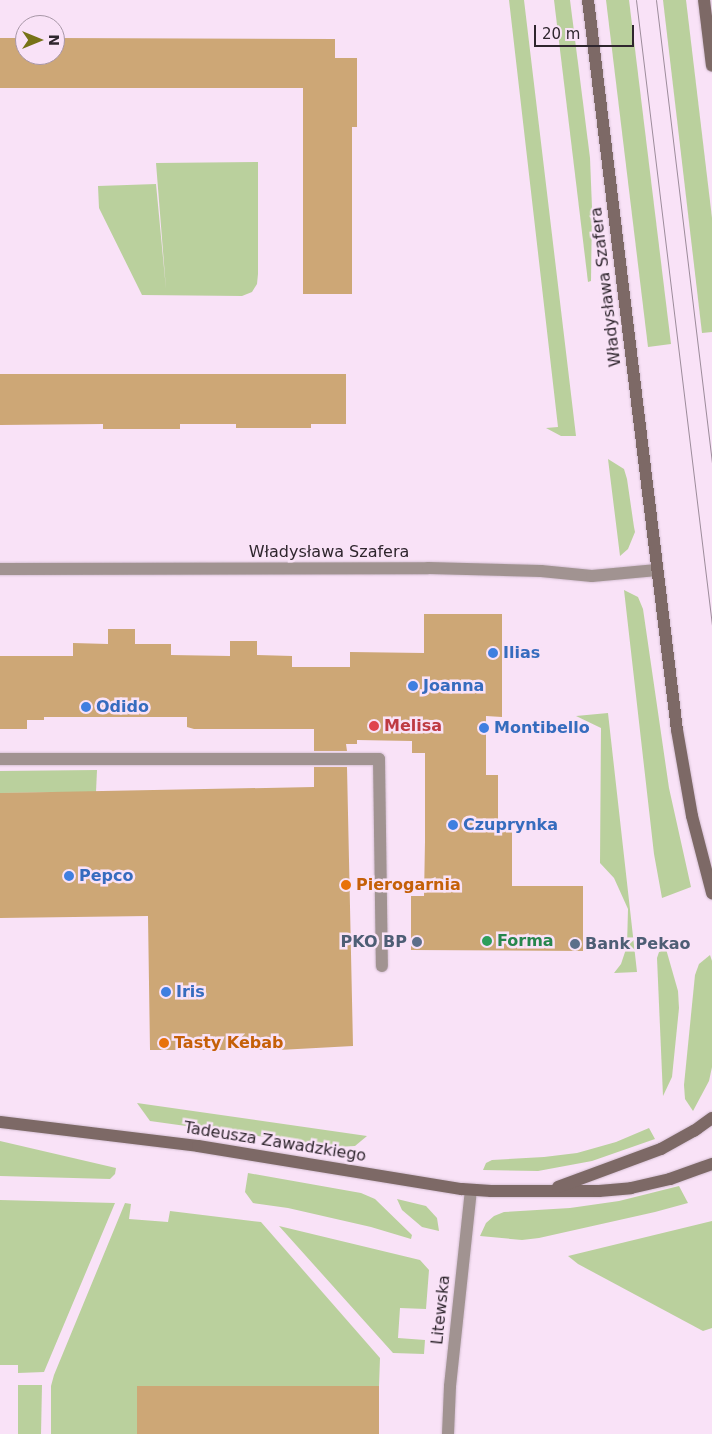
<!DOCTYPE html>
<html>
<head>
<meta charset="utf-8">
<style>
	body { margin:0 }
	#map { position:relative; width:712px; height:1434px; overflow:hidden; background:#f9e2f7; font-family:"DejaVu Sans",sans-serif }
	div>[style] { position:absolute }
	[style*='--x'] { left:calc(var(--x)*1px); top:calc(var(--y)*1px); width:calc(var(--w)*1px); rotate:calc(var(--a)*1deg) }
	.green>* { inset:0; background:#bad09d }
	.building>* { inset:0; background:#cda776 }
	.roads { filter:drop-shadow(0 0 1px #d5c0d3) drop-shadow(0 0 1px #d5c0d3) }
	.street>* { height:12px; margin:-6px; padding:0 6px; transform-origin:6px; border-radius:6px; background:#a19391 }
	.secondary>* { height:12px; margin:-6px; padding:0 6px; transform-origin:6px; border-radius:6px; background:#7d6966 }
	.tram>* { height:1px; margin:-0.5px; padding:0 0.5px; transform-origin:0.5px; border-radius:0.5px; background:#9d8c9b }
	.dots>* { width:14px; height:14px; translate:-50% -50%; box-sizing:border-box; border:2px solid #f9e2f7; border-radius:50% }
	span { translate:-50% -50%; white-space:nowrap; text-align:center; line-height:1.15; -webkit-text-stroke:5px #f9e2f7; paint-order:stroke }
	.street-label { font-size:16px; color:#2f262e }
	.shop-label { font-size:16px; color:#366cbe; font-weight:700 }
	.left { translate:0 -50%; text-align:left }
	.health-label { font-size:16px; color:#be3a42; font-weight:700 }
	.food-label { font-size:16px; color:#c56008; font-weight:700 }
	.leisure-label { font-size:16px; color:#27864d; font-weight:700 }
	.service-label { font-size:16px; color:#4e5e75; font-weight:700 }
	.right { translate:-100% -50%; text-align:right }
	.north { position:absolute; left:15px; top:15px; width:50px; height:50px; box-sizing:border-box; background:#f9e2f7; border:1px solid #a897a7; border-radius:50%; rotate:90deg; font-size:14px; font-weight:700; line-height:20px; text-align:center; color:#2f262e }
	.north::after { content:''; display:block; margin:auto; width:18px; height:22px; background:#777317; clip-path:polygon(50% 0,100% 100%,50% 72%,0 100%) }
	.scale { position:absolute; left:534px; top:25px; width:100px; height:22px; box-sizing:border-box; border:2px solid #2f262e; border-top:0; padding-left:6px; font-size:15px; line-height:18px; white-space:nowrap; color:#2f262e; -webkit-text-stroke:4px #f9e2f7; paint-order:stroke }
</style>
</head>
<body>
<div id="map">
	<div class="green">
		<div style="clip-path:polygon(509px 0,524px 0,576px 436px,561px 436px,546px 428px,558px 427px)"></div>
		<div style="clip-path:polygon(554px 0,570px 0,590px 158px,592px 208px,591px 281px,588px 282px)"></div>
		<div style="clip-path:polygon(606px 0,629px 0,671px 344px,648px 347px)"></div>
		<div style="clip-path:polygon(663px 0,686px 0,712px 218px,712px 332px,702px 333px)"></div>
		<div style="clip-path:polygon(258px 162px,258px 274px,257px 284px,252px 292px,242px 296px,142px 295px,99px 208px,98px 186px,156px 184px,166px 289px,156px 163px)"></div>
		<div style="clip-path:polygon(608px 459px,624px 469px,627px 479px,634px 527px,635px 532px,628px 549px,620px 556px)"></div>
		<div style="clip-path:polygon(624px 590px,638px 597px,643px 609px,669px 788px,691px 887px,662px 898px,654px 854px)"></div>
		<div style="clip-path:polygon(608px 713px,637px 972px,614px 973px,621px 964px,627px 946px,628px 909px,614px 878px,600px 863px,601px 728px,576px 716px)"></div>
		<div style="clip-path:polygon(97px 770px,96px 792px,0 793px,0 771px)"></div>
		<div style="clip-path:polygon(666px 949px,678px 991px,679px 1008px,672px 1077px,663px 1096px,657px 958px,659px 952px)"></div>
		<div style="clip-path:polygon(710px 955px,712px 961px,712px 1067px,709px 1081px,693px 1111px,685px 1099px,684px 1085px,695px 975px,699px 964px)"></div>
		<div style="clip-path:polygon(137px 1103px,367px 1136px,355px 1146px,336px 1147px,150px 1121px)"></div>
		<div style="clip-path:polygon(649px 1128px,655px 1139px,592px 1161px,538px 1171px,483px 1170px,486px 1163px,492px 1160px,544px 1157px,577px 1153px,616px 1142px)"></div>
		<div style="clip-path:polygon(0 1141px,116px 1168px,115px 1174px,110px 1179px,0 1176px)"></div>
		<div style="clip-path:polygon(248px 1173px,361px 1193px,375px 1199px,412px 1235px,411px 1239px,371px 1227px,288px 1208px,253px 1203px,245px 1192px)"></div>
		<div style="clip-path:polygon(679px 1186px,688px 1203px,655px 1212px,539px 1238px,522px 1240px,480px 1236px,486px 1223px,494px 1216px,504px 1212px,570px 1208px,619px 1201px)"></div>
		<div style="clip-path:polygon(397px 1199px,426px 1206px,437px 1218px,439px 1231px,422px 1227px,402px 1210px)"></div>
		<div style="clip-path:polygon(0 1200px,115px 1203px,44px 1372px,18px 1373px,18px 1365px,0 1365px)"></div>
		<div style="clip-path:polygon(125px 1203px,131px 1204px,129px 1219px,168px 1222px,170px 1211px,261px 1222px,380px 1358px,379px 1386px,138px 1386px,137px 1434px,51px 1434px,51px 1386px,54px 1375px)"></div>
		<div style="clip-path:polygon(712px 1221px,712px 1328px,703px 1331px,578px 1264px,568px 1256px)"></div>
		<div style="clip-path:polygon(279px 1226px,420px 1260px,429px 1270px,426px 1309px,400px 1308px,398px 1338px,425px 1340px,424px 1354px,393px 1353px)"></div>
		<div style="clip-path:polygon(18px 1385px,42px 1385px,41px 1434px,18px 1434px)"></div>
	</div>
	<div class="building">
		<div style="clip-path:polygon(0 38px,25px 38px,25px 55px,55px 55px,55px 38px,335px 39px,335px 58px,357px 58px,357px 127px,352px 127px,352px 294px,303px 294px,303px 88px,0 88px)"></div>
		<div style="clip-path:polygon(0 374px,346px 374px,346px 424px,311px 424px,311px 428px,236px 428px,236px 424px,180px 424px,180px 429px,103px 429px,103px 424px,0 425px)"></div>
		<div style="clip-path:polygon(424px 614px,502px 614px,502px 717px,486px 716px,486px 775px,498px 775px,498px 823px,512px 823px,512px 886px,583px 886px,583px 951px,411px 950px,411px 896px,424px 896px,425px 841px,425px 753px,412px 753px,412px 741px,357px 740px,357px 744px,346px 744px,347px 751px,314px 751px,314px 729px,194px 729px,187px 727px,187px 717px,44px 717px,44px 720px,27px 720px,27px 729px,0 729px,0 656px,73px 656px,73px 643px,108px 644px,108px 629px,135px 629px,135px 644px,171px 644px,171px 655px,230px 656px,230px 641px,257px 641px,257px 655px,292px 656px,292px 667px,350px 667px,350px 652px,424px 653px)"></div>
		<div style="clip-path:polygon(314px 767px,347px 767px,353px 1046px,279px 1050px,150px 1050px,148px 916px,0 918px,0 793px,314px 787px)"></div>
		<div style="clip-path:polygon(137px 1386px,379px 1386px,379px 1434px,137px 1434px)"></div>
	</div>
	<div class="roads">
		<div class="street">
			<div style="--x:0;--y:569;--w:428;--a:-0.1"></div>
			<div style="--x:428;--y:568;--w:113;--a:1.5"></div>
			<div style="--x:541;--y:571;--w:51;--a:5.6"></div>
			<div style="--x:592;--y:576;--w:65;--a:-5.3"></div>
			<div style="--x:0;--y:759;--w:379;--a:0"></div>
			<div style="--x:379;--y:759;--w:207;--a:89.2"></div>
			<div style="--x:448;--y:1434;--w:48;--a:-87.6"></div>
			<div style="--x:450;--y:1386;--w:197;--a:-83.9"></div>
		</div>
		<div class="secondary">
			<div style="--x:588;--y:0;--w:735;--a:83.05"></div>
			<div style="--x:677;--y:730;--w:87;--a:80.1"></div>
			<div style="--x:692;--y:816;--w:80;--a:75.4"></div>
			<div style="--x:704;--y:0;--w:66;--a:83.1"></div>
			<div style="--x:0;--y:1122;--w:199;--a:6.9"></div>
			<div style="--x:198;--y:1146;--w:267;--a:9.3"></div>
			<div style="--x:462;--y:1189;--w:29;--a:4"></div>
			<div style="--x:491;--y:1191;--w:108;--a:0"></div>
			<div style="--x:599;--y:1191;--w:32;--a:-5"></div>
			<div style="--x:631;--y:1188;--w:40;--a:-13"></div>
			<div style="--x:670;--y:1179;--w:45;--a:-19.7"></div>
			<div style="--x:558;--y:1187;--w:110;--a:-20.3"></div>
			<div style="--x:661;--y:1149;--w:38;--a:-29"></div>
			<div style="--x:694;--y:1131;--w:22;--a:-36"></div>
		</div>
	</div>
	<div class="tram">
		<div style="--x:636;--y:0;--w:630;--a:83.07"></div>
		<div style="--x:656;--y:0;--w:468;--a:83.1"></div>
	</div>
	<div class="dots">
		<div style="left:493px;top:653px;background:#3f7fe0"></div>
		<div style="left:413px;top:686px;background:#3f7fe0"></div>
		<div style="left:86px;top:707px;background:#3f7fe0"></div>
		<div style="left:374px;top:726px;background:#e0444e"></div>
		<div style="left:484px;top:728px;background:#3f7fe0"></div>
		<div style="left:453px;top:825px;background:#3f7fe0"></div>
		<div style="left:69px;top:876px;background:#3f7fe0"></div>
		<div style="left:346px;top:885px;background:#e8710a"></div>
		<div style="left:487px;top:941px;background:#2e9e5b"></div>
		<div style="left:417px;top:942px;background:#5c6f8a"></div>
		<div style="left:575px;top:944px;background:#5c6f8a"></div>
		<div style="left:166px;top:992px;background:#3f7fe0"></div>
		<div style="left:164px;top:1043px;background:#e8710a"></div>
	</div>
	<div class="street-label">
		<span style="left:606px;top:287px;rotate:-97deg">Władysława Szafera</span>
		<span style="left:329px;top:552px">Władysława Szafera</span>
		<span style="left:275px;top:1142px;rotate:9deg">Tadeusza Zawadzkiego</span>
		<span style="left:441px;top:1310px;rotate:-84deg">Litewska</span>
	</div>
	<div class="shop-label">
		<span class="left" style="left:503px;top:653px">Ilias</span>
		<span class="left" style="left:423px;top:686px">Joanna</span>
		<span class="left" style="left:96px;top:707px">Odido</span>
		<span class="left" style="left:494px;top:728px">Montibello</span>
		<span class="left" style="left:463px;top:825px">Czuprynka</span>
		<span class="left" style="left:79px;top:876px">Pepco</span>
		<span class="left" style="left:176px;top:992px">Iris</span>
	</div>
	<div class="health-label">
		<span class="left" style="left:384px;top:726px">Melisa</span>
	</div>
	<div class="food-label">
		<span class="left" style="left:356px;top:885px">Pierogarnia</span>
		<span class="left" style="left:174px;top:1043px">Tasty Kebab</span>
	</div>
	<div class="leisure-label">
		<span class="left" style="left:497px;top:941px">Forma</span>
	</div>
	<div class="service-label">
		<span class="right" style="left:407px;top:942px">PKO BP</span>
		<span class="left" style="left:585px;top:944px">Bank Pekao</span>
	</div>
	<div class="north">N</div>
	<div class="scale">20 m</div>
</div>
</body>
</html>
